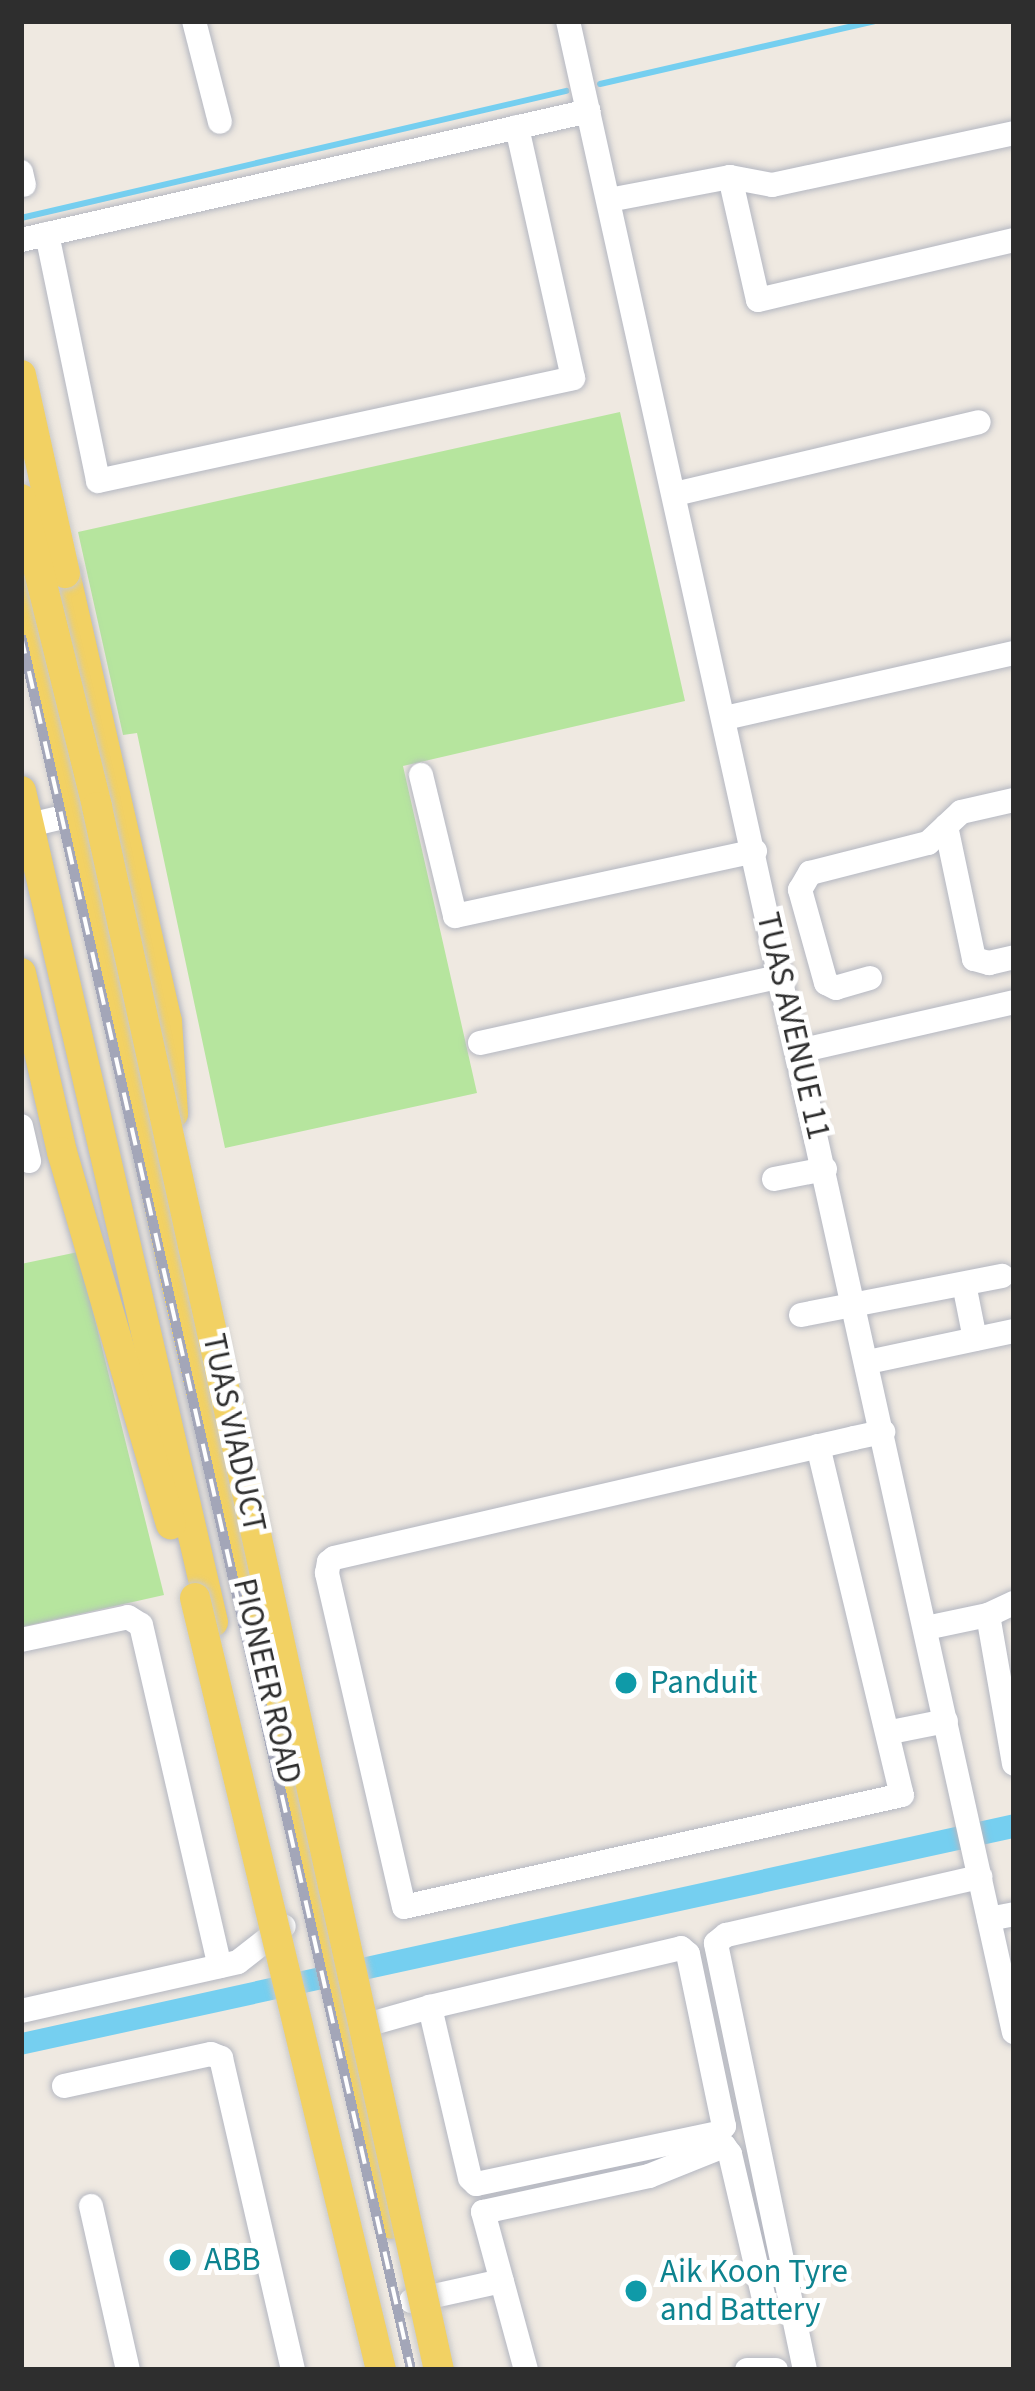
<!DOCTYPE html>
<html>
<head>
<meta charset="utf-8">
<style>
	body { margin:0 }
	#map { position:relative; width:1035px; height:2391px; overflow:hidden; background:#efe9e1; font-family:"Source Sans 3",sans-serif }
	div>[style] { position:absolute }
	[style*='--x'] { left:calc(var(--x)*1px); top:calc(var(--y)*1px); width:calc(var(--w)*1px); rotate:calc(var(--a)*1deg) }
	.green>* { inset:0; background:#b6e59e }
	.water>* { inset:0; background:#75cff0 }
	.stream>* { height:6px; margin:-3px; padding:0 3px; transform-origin:3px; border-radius:3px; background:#75cff0 }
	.roads { filter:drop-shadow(0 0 3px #b4b7c1) drop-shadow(0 0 3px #b4b7c1) }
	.minor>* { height:24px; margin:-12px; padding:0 12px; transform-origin:12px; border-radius:12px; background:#fff }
	.major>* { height:30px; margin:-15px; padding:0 15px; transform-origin:15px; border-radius:15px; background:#f2d163 }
	.rail>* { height:10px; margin-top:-5px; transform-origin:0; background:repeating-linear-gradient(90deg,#fff 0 18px,#a3a6b8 0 36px); box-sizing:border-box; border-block:3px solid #a3a6b8 }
	.bridges { filter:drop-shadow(0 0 3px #c9c9c9) drop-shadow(0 0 3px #c9c9c9) }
	.major-bridge>* { height:30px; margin:-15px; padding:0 15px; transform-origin:15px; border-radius:15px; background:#f2d163 }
	.dots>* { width:33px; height:33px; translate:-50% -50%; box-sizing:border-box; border:6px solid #fff; border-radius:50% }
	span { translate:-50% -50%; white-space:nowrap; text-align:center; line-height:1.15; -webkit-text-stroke:10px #fff; paint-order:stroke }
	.street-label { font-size:33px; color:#2e2e2e }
	.culture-label { font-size:33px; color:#0d838f }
	.left { translate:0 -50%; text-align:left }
	.frame { position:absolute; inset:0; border:24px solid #2e2e2e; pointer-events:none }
</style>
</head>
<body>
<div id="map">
	<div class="green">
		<div style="clip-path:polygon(620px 412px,685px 701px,403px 766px,477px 1093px,225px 1148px,137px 733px,123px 735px,78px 532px)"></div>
		<div style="clip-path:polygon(78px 1252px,164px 1595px,21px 1627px,21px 1264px)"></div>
	</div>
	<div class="water">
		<div style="clip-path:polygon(1014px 1814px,1014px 1838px,21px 2055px,21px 2033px)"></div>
	</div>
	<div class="stream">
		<div style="--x:600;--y:84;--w:281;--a:-12.9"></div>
		<div style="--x:21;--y:218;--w:560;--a:-13.12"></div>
	</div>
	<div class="roads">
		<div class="minor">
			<div style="--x:194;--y:21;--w:104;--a:75.6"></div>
			<div style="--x:568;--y:21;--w:2060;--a:77.5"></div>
			<div style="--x:21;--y:172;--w:13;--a:77"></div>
			<div style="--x:730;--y:177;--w:126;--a:77.2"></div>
			<div style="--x:758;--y:300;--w:263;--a:-13.2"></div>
			<div style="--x:609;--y:200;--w:123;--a:-10.8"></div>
			<div style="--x:730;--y:177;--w:43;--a:10.8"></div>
			<div style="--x:772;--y:185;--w:248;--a:-12.1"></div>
			<div style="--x:47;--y:234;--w:252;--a:78.3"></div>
			<div style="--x:98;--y:481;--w:486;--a:-12.2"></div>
			<div style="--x:573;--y:378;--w:257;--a:-102.6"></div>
			<div style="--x:21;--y:240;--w:582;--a:-12.8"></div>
			<div style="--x:675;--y:494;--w:312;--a:-13.3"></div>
			<div style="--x:725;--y:718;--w:296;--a:-12.7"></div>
			<div style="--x:421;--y:775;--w:145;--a:76.4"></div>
			<div style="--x:455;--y:916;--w:307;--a:-12.2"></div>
			<div style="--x:946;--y:826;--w:136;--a:78.1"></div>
			<div style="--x:974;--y:959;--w:16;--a:15"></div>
			<div style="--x:989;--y:963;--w:26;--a:-13"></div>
			<div style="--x:21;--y:827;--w:57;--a:-13.3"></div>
			<div style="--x:870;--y:978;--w:35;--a:164"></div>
			<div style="--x:836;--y:988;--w:11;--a:-153"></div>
			<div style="--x:826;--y:983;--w:97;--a:-105.6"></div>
			<div style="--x:800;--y:890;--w:20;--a:-60"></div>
			<div style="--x:810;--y:873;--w:122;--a:-14.3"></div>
			<div style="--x:928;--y:843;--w:45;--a:-43.2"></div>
			<div style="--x:961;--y:812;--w:54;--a:-12.8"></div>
			<div style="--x:480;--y:1043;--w:309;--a:-12.5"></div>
			<div style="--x:799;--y:1051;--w:221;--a:-12.8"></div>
			<div style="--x:21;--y:1126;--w:36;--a:77"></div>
			<div style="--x:774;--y:1179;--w:52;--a:-11.1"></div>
			<div style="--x:964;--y:1284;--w:56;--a:78.7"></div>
			<div style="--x:801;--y:1315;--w:205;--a:-11"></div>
			<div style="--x:868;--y:1362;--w:149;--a:-12"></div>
			<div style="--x:818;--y:1446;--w:359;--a:76.5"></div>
			<div style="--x:902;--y:1795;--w:510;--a:167.33"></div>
			<div style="--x:404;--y:1907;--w:343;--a:-103"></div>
			<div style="--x:327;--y:1573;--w:11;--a:-80"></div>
			<div style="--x:329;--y:1562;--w:6;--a:-39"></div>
			<div style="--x:334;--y:1558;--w:534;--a:-12.99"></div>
			<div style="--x:854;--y:1438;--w:30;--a:-12"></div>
			<div style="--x:988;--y:1615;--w:151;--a:80.1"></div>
			<div style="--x:926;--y:1628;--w:63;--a:-11.8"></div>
			<div style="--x:988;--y:1615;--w:29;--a:-25"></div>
			<div style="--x:21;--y:1640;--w:109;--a:-12.1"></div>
			<div style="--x:128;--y:1617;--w:15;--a:32"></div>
			<div style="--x:141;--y:1625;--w:350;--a:77"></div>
			<div style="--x:891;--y:1732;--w:56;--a:-11.3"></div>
			<div style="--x:989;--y:1919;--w:25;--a:-11"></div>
			<div style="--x:21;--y:2011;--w:222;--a:-12.7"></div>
			<div style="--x:238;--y:1962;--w:58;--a:-38"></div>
			<div style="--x:349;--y:2026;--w:28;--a:-8"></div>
			<div style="--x:377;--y:2022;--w:55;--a:-15.8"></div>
			<div style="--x:430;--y:2007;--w:258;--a:-13.2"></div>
			<div style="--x:681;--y:1948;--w:9;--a:41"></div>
			<div style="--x:688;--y:1954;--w:176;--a:78.2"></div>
			<div style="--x:724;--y:2126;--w:9;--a:131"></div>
			<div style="--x:718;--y:2133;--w:247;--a:168.1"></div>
			<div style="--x:476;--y:2184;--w:8;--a:-135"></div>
			<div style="--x:470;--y:2178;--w:176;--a:-103.2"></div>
			<div style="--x:64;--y:2086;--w:150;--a:-12.3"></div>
			<div style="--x:211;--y:2054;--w:11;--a:22"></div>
			<div style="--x:221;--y:2058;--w:320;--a:77"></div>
			<div style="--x:91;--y:2206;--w:168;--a:77.3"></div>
			<div style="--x:411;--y:2301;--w:93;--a:-12.4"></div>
			<div style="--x:526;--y:2370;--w:164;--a:-105.2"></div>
			<div style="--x:483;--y:2212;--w:170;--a:-12.2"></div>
			<div style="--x:649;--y:2176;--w:81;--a:-21.8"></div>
			<div style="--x:724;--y:2146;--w:10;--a:53"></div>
			<div style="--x:730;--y:2154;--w:149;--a:76.8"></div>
			<div style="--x:747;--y:2370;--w:29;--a:0"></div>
			<div style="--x:805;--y:2370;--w:436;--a:-101.8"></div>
			<div style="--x:716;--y:1943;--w:13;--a:-39"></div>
			<div style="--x:726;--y:1935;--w:261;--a:-12.9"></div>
		</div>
		<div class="major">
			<div style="--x:21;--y:569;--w:734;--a:77.73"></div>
			<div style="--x:177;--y:1286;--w:962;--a:77.09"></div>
			<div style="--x:65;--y:573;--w:459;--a:77.2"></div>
			<div style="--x:167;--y:1021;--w:93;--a:86.3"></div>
			<div style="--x:21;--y:791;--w:853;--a:76.99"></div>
			<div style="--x:21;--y:973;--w:184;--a:77.1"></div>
			<div style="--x:62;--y:1152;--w:388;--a:73.7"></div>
		</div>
	</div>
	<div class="rail">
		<div style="--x:21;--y:636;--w:1777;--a:77.32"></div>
	</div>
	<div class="bridges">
		<div class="major-bridge">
			<div style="--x:21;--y:375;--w:203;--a:77.5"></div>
			<div style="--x:21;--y:499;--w:317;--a:76.1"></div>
			<div style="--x:97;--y:807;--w:1600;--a:77.66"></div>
			<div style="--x:195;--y:1598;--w:794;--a:76.45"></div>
		</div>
	</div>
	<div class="dots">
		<div style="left:626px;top:1683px;background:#0f9aa8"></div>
		<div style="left:180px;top:2260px;background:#0f9aa8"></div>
		<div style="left:636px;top:2291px;background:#0f9aa8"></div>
	</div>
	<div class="street-label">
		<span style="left:793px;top:1026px;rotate:77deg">TUAS AVENUE 11</span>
		<span style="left:234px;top:1433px;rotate:78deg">TUAS VIADUCT</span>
		<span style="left:267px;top:1681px;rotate:77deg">PIONEER ROAD</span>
	</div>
	<div class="culture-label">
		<span class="left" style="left:650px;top:1683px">Panduit</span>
		<span class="left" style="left:204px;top:2260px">ABB</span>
		<span class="left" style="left:660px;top:2291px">Aik Koon Tyre<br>and Battery</span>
	</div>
	<div class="frame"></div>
</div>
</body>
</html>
